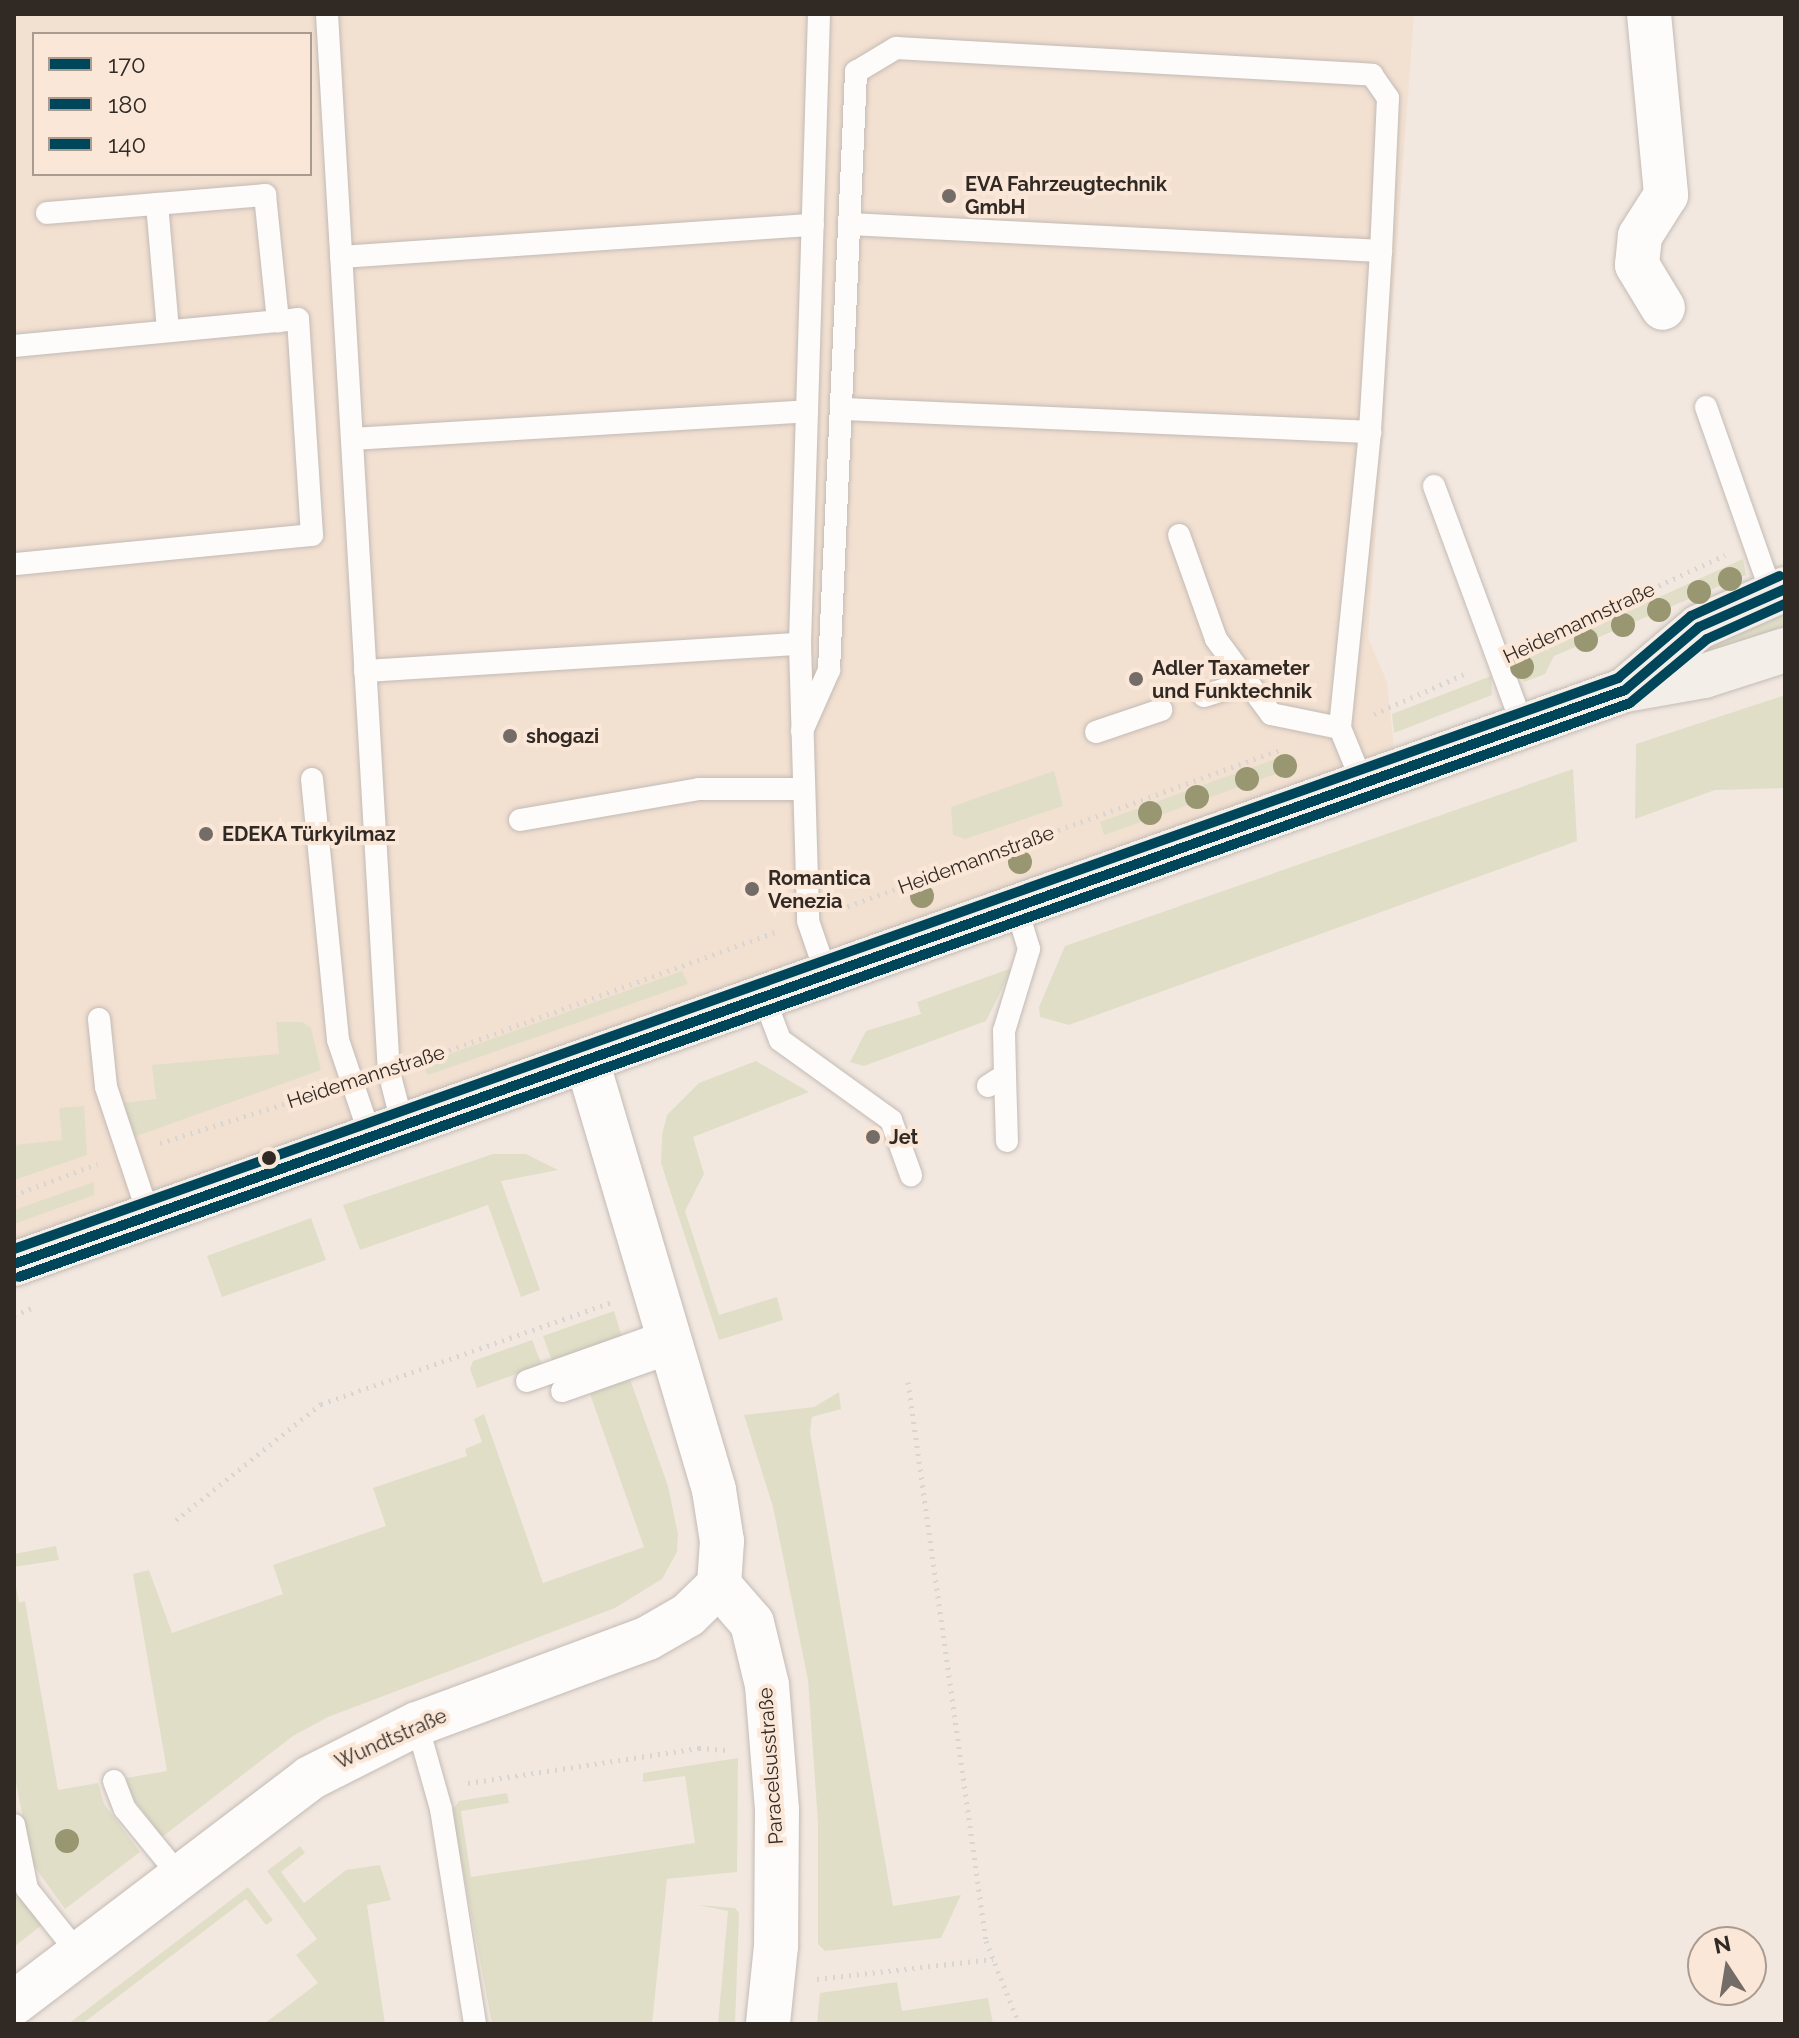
<!DOCTYPE html>
<html>
<head>
<meta charset="utf-8">
<style>
	body { margin:0 }
	#map { position:relative; width:1799px; height:2038px; overflow:hidden; background:#f2e8e0; font-family:Raleway,sans-serif }
	div>[style] { position:absolute }
	[style*='--x'] { left:calc(var(--x)*1px); top:calc(var(--y)*1px); width:calc(var(--w)*1px); rotate:calc(var(--a)*1deg) }
	.built>* { inset:0; background:#f2e0d1 }
	.green>* { inset:0; background:#e0dec7 }
	.path>* { height:5px; margin-top:-2.5px; transform-origin:0; background:repeating-linear-gradient(90deg,#d8d5d2 0 2px,transparent 0 8px) }
	.roads { filter:drop-shadow(0 0 2px #c3bbb5) drop-shadow(0 0 2px #c3bbb5) }
	.lane>* { height:22px; margin:-11px; padding:0 11px; transform-origin:11px; border-radius:11px; background:#fdfcfa }
	.street>* { height:44px; margin:-22px; padding:0 22px; transform-origin:22px; border-radius:22px; background:#fdfcfa }
	.secondary>* { height:44px; margin:-22px; padding:0 22px; transform-origin:22px; border-radius:22px; background:#f4eee9 }
	.bus-1>* { height:10px; margin:-5px; padding:0 5px; transform-origin:5px; border-radius:5px; background:#00465a }
	.bus-2>* { height:10px; margin:-5px; padding:0 5px; transform-origin:5px; border-radius:5px; background:#00465a }
	.bus-3>* { height:10px; margin:-5px; padding:0 5px; transform-origin:5px; border-radius:5px; background:#00465a }
	.trees>* { width:24px; height:24px; margin:-12px; border-radius:50%; background:#989771 }
	.dots>* { width:22px; height:22px; translate:-50% -50%; box-sizing:border-box; border:4px solid #fae7d8; border-radius:50% }
	span { translate:-50% -50%; white-space:nowrap; text-align:center; line-height:1.15; -webkit-text-stroke:8px #fae7d8; paint-order:stroke }
	.poi-label { font-size:20px; color:#302924; font-weight:700 }
	.left { translate:0 -50%; text-align:left }
	.street-label { font-size:20px; color:#302924 }
	.frame { position:absolute; inset:0; border:16px solid #302924; pointer-events:none }
	.legend { position:absolute; left:32px; top:32px; width:280px; height:144px; box-sizing:border-box; background:#fae7d8; border:2px solid #a99b90; margin:0; padding:10px 14px; list-style:none; font-size:24px; color:#302924 }
	.legend li { display:flex; align-items:center; gap:16px; height:40px }
	.legend b { width:40px; border:2px solid #a99b90 }
	.north { position:absolute; left:1687px; top:1926px; width:80px; height:80px; box-sizing:border-box; background:#fae7d8; border:2px solid #a99b90; border-radius:50%; rotate:348deg; font-size:22px; font-weight:700; line-height:32px; text-align:center; color:#302924 }
	.north::after { content:''; display:block; margin:auto; width:28px; height:36px; background:#746c66; clip-path:polygon(50% 0,100% 100%,50% 72%,0 100%) }
</style>
</head>
<body>
<div id="map">
	<div class="built">
		<div style="clip-path:polygon(evenodd,14px 14px,1414px 14px,1368px 638px,1387px 682px,1396px 766px,14px 1256px,14px 14px,34px 34px,310px 34px,310px 174px,34px 174px,34px 34px)"></div>
	</div>
	<div class="green">
		<div style="clip-path:polygon(1743px 559px,1746px 575px,1554px 656px,1545px 674px,1524px 682px,1512px 664px)"></div>
		<div style="clip-path:polygon(1785px 614px,1785px 628px,1698px 659px,1698px 652px)"></div>
		<div style="clip-path:polygon(1491px 676px,1492px 695px,1394px 733px,1392px 714px)"></div>
		<div style="clip-path:polygon(1785px 695px,1785px 788px,1715px 790px,1635px 819px,1636px 744px)"></div>
		<div style="clip-path:polygon(1287px 755px,1298px 766px,1104px 835px,1100px 822px)"></div>
		<div style="clip-path:polygon(1573px 769px,1577px 841px,1069px 1025px,1040px 1017px,1039px 1007px,1065px 946px)"></div>
		<div style="clip-path:polygon(1054px 771px,1063px 806px,965px 839px,953px 835px,951px 807px)"></div>
		<div style="clip-path:polygon(1012px 968px,986px 1021px,864px 1066px,850px 1062px,866px 1031px,921px 1014px,917px 1002px)"></div>
		<div style="clip-path:polygon(682px 971px,688px 984px,428px 1075px,422px 1064px)"></div>
		<div style="clip-path:polygon(276px 1022px,302px 1022px,311px 1028px,321px 1070px,134px 1137px,127px 1135px,124px 1103px,156px 1099px,152px 1065px,279px 1054px)"></div>
		<div style="clip-path:polygon(756px 1061px,809px 1092px,693px 1137px,704px 1174px,685px 1211px,719px 1315px,777px 1297px,783px 1320px,719px 1340px,661px 1163px,662px 1135px,667px 1115px,699px 1083px)"></div>
		<div style="clip-path:polygon(84px 1106px,87px 1155px,14px 1180px,14px 1145px,62px 1140px,59px 1108px)"></div>
		<div style="clip-path:polygon(493px 1154px,526px 1154px,558px 1170px,501px 1181px,540px 1290px,521px 1297px,488px 1205px,360px 1250px,343px 1205px)"></div>
		<div style="clip-path:polygon(94px 1182px,94px 1195px,14px 1224px,14px 1210px)"></div>
		<div style="clip-path:polygon(311px 1218px,326px 1260px,222px 1297px,207px 1256px)"></div>
		<div style="clip-path:polygon(614px 1311px,622px 1337px,552px 1361px,543px 1336px)"></div>
		<div style="clip-path:polygon(532px 1340px,542px 1365px,477px 1388px,470px 1369px,473px 1361px)"></div>
		<div style="clip-path:polygon(630px 1379px,668px 1486px,678px 1534px,677px 1552px,662px 1579px,615px 1608px,328px 1717px,293px 1736px,162px 1837px,133px 1798px,126px 1778px,167px 1771px,133px 1574px,149px 1570px,172px 1633px,283px 1594px,273px 1565px,386px 1526px,373px 1488px,467px 1456px,465px 1449px,482px 1442px,474px 1419px,484px 1414px,543px 1583px,644px 1547px,590px 1394px)"></div>
		<div style="clip-path:polygon(839px 1392px,841px 1409px,812px 1417px,810px 1432px,893px 1906px,961px 1895px,941px 1938px,825px 1951px,818px 1944px,818px 1823px,808px 1680px,773px 1507px,744px 1415px,814px 1407px)"></div>
		<div style="clip-path:polygon(56px 1546px,59px 1560px,14px 1567px,14px 1554px)"></div>
		<div style="clip-path:polygon(14px 1575px,19px 1603px,25px 1601px,58px 1790px,98px 1783px,104px 1804px,140px 1852px,65px 1909px,32px 1863px,14px 1773px)"></div>
		<div style="clip-path:polygon(738px 1758px,737px 1872px,667px 1879px,652px 2024px,492px 2024px,452px 1811px,459px 1801px,507px 1793px,509px 1803px,461px 1811px,471px 1877px,695px 1843px,685px 1776px,643px 1782px,643px 1773px)"></div>
		<div style="clip-path:polygon(300px 1846px,305px 1853px,281px 1872px,304px 1903px,346px 1870px,380px 1865px,391px 1900px,367px 1905px,385px 2024px,264px 2024px,318px 1983px,296px 1955px,317px 1939px,267px 1871px)"></div>
		<div style="clip-path:polygon(14px 1885px,43px 1924px,14px 1947px)"></div>
		<div style="clip-path:polygon(248px 1887px,273px 1920px,266px 1925px,246px 1899px,82px 2024px,68px 2024px)"></div>
		<div style="clip-path:polygon(698px 1905px,735px 1908px,739px 1913px,735px 2024px,718px 2024px,728px 1911px)"></div>
		<div style="clip-path:polygon(897px 1982px,902px 2011px,988px 1998px,993px 2024px,817px 2024px,820px 1993px)"></div>
	</div>
	<div class="path">
		<div style="--x:1528;--y:646;--w:217;--a:-24.8"></div>
		<div style="--x:1374;--y:714;--w:102;--a:-23.8"></div>
		<div style="--x:840;--y:909;--w:467;--a:-19.9"></div>
		<div style="--x:419;--y:1061;--w:382;--a:-19.9"></div>
		<div style="--x:160;--y:1143;--w:170;--a:-17.5"></div>
		<div style="--x:14;--y:1195;--w:89;--a:-20.5"></div>
		<div style="--x:14;--y:1315;--w:19;--a:-21"></div>
		<div style="--x:908;--y:1382;--w:564;--a:82.06"></div>
		<div style="--x:986;--y:1941;--w:89;--a:68.3"></div>
		<div style="--x:176;--y:1520;--w:186;--a:-38.7"></div>
		<div style="--x:321;--y:1404;--w:309;--a:-19.3"></div>
		<div style="--x:468;--y:1783;--w:234;--a:-8.6"></div>
		<div style="--x:699;--y:1748;--w:28;--a:4"></div>
		<div style="--x:817;--y:1979;--w:177;--a:-6.5"></div>
	</div>
	<div class="roads">
		<div class="lane">
			<div style="--x:327;--y:14;--w:1060;--a:86.65"></div>
			<div style="--x:389;--y:1072;--w:56;--a:75.5"></div>
			<div style="--x:819;--y:14;--w:630;--a:91.73"></div>
			<div style="--x:800;--y:644;--w:277;--a:88.3"></div>
			<div style="--x:808;--y:921;--w:58;--a:70.9"></div>
			<div style="--x:157;--y:204;--w:127;--a:85"></div>
			<div style="--x:47;--y:213;--w:219;--a:-4.7"></div>
			<div style="--x:265;--y:195;--w:127;--a:84.1"></div>
			<div style="--x:850;--y:224;--w:532;--a:2.91"></div>
			<div style="--x:341;--y:257;--w:473;--a:-3.9"></div>
			<div style="--x:14;--y:346;--w:285;--a:-5.4"></div>
			<div style="--x:298;--y:319;--w:216;--a:86.3"></div>
			<div style="--x:312;--y:535;--w:299;--a:174.4"></div>
			<div style="--x:1706;--y:407;--w:198;--a:70.6"></div>
			<div style="--x:844;--y:409;--w:527;--a:2.5"></div>
			<div style="--x:352;--y:439;--w:456;--a:-3.5"></div>
			<div style="--x:1434;--y:486;--w:256;--a:69.7"></div>
			<div style="--x:1179;--y:535;--w:110;--a:70.4"></div>
			<div style="--x:1216;--y:639;--w:93;--a:53.7"></div>
			<div style="--x:1271;--y:714;--w:70;--a:11.5"></div>
			<div style="--x:365;--y:671;--w:436;--a:-3.6"></div>
			<div style="--x:1204;--y:696;--w:46;--a:-17.7"></div>
			<div style="--x:802;--y:731;--w:67;--a:-66.1"></div>
			<div style="--x:829;--y:670;--w:599;--a:-87.41"></div>
			<div style="--x:856;--y:72;--w:47;--a:-31"></div>
			<div style="--x:896;--y:48;--w:477;--a:3.2"></div>
			<div style="--x:1372;--y:75;--w:28;--a:55"></div>
			<div style="--x:1388;--y:98;--w:153;--a:92.6"></div>
			<div style="--x:1381;--y:251;--w:181;--a:93.5"></div>
			<div style="--x:1370;--y:432;--w:298;--a:95.8"></div>
			<div style="--x:1340;--y:728;--w:61;--a:67.7"></div>
			<div style="--x:1096;--y:732;--w:69;--a:-18.7"></div>
			<div style="--x:312;--y:779;--w:262;--a:84.3"></div>
			<div style="--x:338;--y:1040;--w:103;--a:71.4"></div>
			<div style="--x:520;--y:820;--w:182;--a:-9.8"></div>
			<div style="--x:699;--y:789;--w:105;--a:0"></div>
			<div style="--x:764;--y:998;--w:45;--a:69.1"></div>
			<div style="--x:780;--y:1040;--w:137;--a:35.8"></div>
			<div style="--x:891;--y:1120;--w:59;--a:70"></div>
			<div style="--x:99;--y:1019;--w:68;--a:84.1"></div>
			<div style="--x:106;--y:1087;--w:136;--a:71.6"></div>
			<div style="--x:1005;--y:1075;--w:66;--a:88.3"></div>
			<div style="--x:988;--y:1086;--w:20;--a:-33"></div>
			<div style="--x:1005;--y:1075;--w:44;--a:-91.3"></div>
			<div style="--x:1004;--y:1031;--w:86;--a:-73"></div>
			<div style="--x:1029;--y:949;--w:42;--a:-106.7"></div>
			<div style="--x:527;--y:1381;--w:150;--a:-19.5"></div>
			<div style="--x:562;--y:1391;--w:118;--a:-19.4"></div>
			<div style="--x:417;--y:1724;--w:88;--a:74.2"></div>
			<div style="--x:441;--y:1809;--w:218;--a:81"></div>
			<div style="--x:114;--y:1781;--w:30;--a:69"></div>
			<div style="--x:125;--y:1809;--w:84;--a:50.8"></div>
			<div style="--x:14;--y:1825;--w:65;--a:78.5"></div>
			<div style="--x:27;--y:1889;--w:82;--a:51.4"></div>
		</div>
		<div class="street">
			<div style="--x:1649;--y:14;--w:182;--a:84.6"></div>
			<div style="--x:1666;--y:195;--w:49;--a:122.4"></div>
			<div style="--x:1640;--y:236;--w:29;--a:96"></div>
			<div style="--x:1637;--y:265;--w:50;--a:58.8"></div>
			<div style="--x:587;--y:1061;--w:447;--a:73.5"></div>
			<div style="--x:714;--y:1490;--w:52;--a:81.1"></div>
			<div style="--x:722;--y:1541;--w:44;--a:93.9"></div>
			<div style="--x:719;--y:1585;--w:50;--a:49"></div>
			<div style="--x:752;--y:1623;--w:64;--a:76.4"></div>
			<div style="--x:767;--y:1685;--w:125;--a:85.4"></div>
			<div style="--x:777;--y:1810;--w:136;--a:90.4"></div>
			<div style="--x:776;--y:1946;--w:78;--a:95.9"></div>
			<div style="--x:14;--y:2003;--w:372;--a:-37.2"></div>
			<div style="--x:310;--y:1778;--w:120;--a:-26.8"></div>
			<div style="--x:417;--y:1724;--w:246;--a:-20.4"></div>
			<div style="--x:648;--y:1638;--w:46;--a:-29.9"></div>
			<div style="--x:688;--y:1615;--w:43;--a:-44.1"></div>
		</div>
		<div class="secondary">
			<div style="--x:1627;--y:688;--w:94;--a:-40.3"></div>
			<div style="--x:1699;--y:627;--w:94;--a:-23.8"></div>
			<div style="--x:14;--y:1264;--w:1710;--a:-19.61"></div>
			<div style="--x:1625;--y:690;--w:80;--a:-10"></div>
			<div style="--x:1704;--y:676;--w:85;--a:-17.8"></div>
		</div>
	</div>
	<div class="bus-1">
		<div style="--x:14;--y:1264;--w:1710;--a:-19.61"></div>
		<div style="--x:1625;--y:690;--w:97;--a:-40.4"></div>
		<div style="--x:1699;--y:627;--w:94;--a:-23.8"></div>
	</div>
	<div class="bus-2">
		<div style="--x:19;--y:1277;--w:1710;--a:-19.61"></div>
		<div style="--x:1630;--y:703;--w:100;--a:-39.7"></div>
		<div style="--x:1707;--y:639;--w:85;--a:-24.2"></div>
	</div>
	<div class="bus-3">
		<div style="--x:14;--y:1249;--w:1703;--a:-19.59"></div>
		<div style="--x:1618;--y:678;--w:96;--a:-40.3"></div>
		<div style="--x:1691;--y:616;--w:97;--a:-24.4"></div>
	</div>
	<div class="trees">
		<div style="left:1730px;top:579px"></div>
		<div style="left:1699px;top:592px"></div>
		<div style="left:1659px;top:610px"></div>
		<div style="left:1623px;top:625px"></div>
		<div style="left:1586px;top:640px"></div>
		<div style="left:1522px;top:667px"></div>
		<div style="left:1285px;top:766px"></div>
		<div style="left:1247px;top:779px"></div>
		<div style="left:1197px;top:797px"></div>
		<div style="left:1150px;top:813px"></div>
		<div style="left:1020px;top:862px"></div>
		<div style="left:922px;top:896px"></div>
		<div style="left:67px;top:1841px"></div>
	</div>
	<div class="dots">
		<div style="left:949px;top:196px;background:#746c66"></div>
		<div style="left:1136px;top:679px;background:#746c66"></div>
		<div style="left:510px;top:736px;background:#746c66"></div>
		<div style="left:206px;top:834px;background:#746c66"></div>
		<div style="left:752px;top:889px;background:#746c66"></div>
		<div style="left:873px;top:1137px;background:#746c66"></div>
		<div style="left:269px;top:1158px;background:#302924"></div>
	</div>
	<div class="poi-label">
		<span class="left" style="left:965px;top:196px">EVA Fahrzeugtechnik<br>GmbH</span>
		<span class="left" style="left:1152px;top:680px">Adler Taxameter<br>und Funktechnik</span>
		<span class="left" style="left:526px;top:736px">shogazi</span>
		<span class="left" style="left:222px;top:834px">EDEKA Türkyilmaz</span>
		<span class="left" style="left:768px;top:890px">Romantica<br>Venezia</span>
		<span class="left" style="left:889px;top:1137px">Jet</span>
	</div>
	<div class="street-label">
		<span style="left:1579px;top:623px;rotate:-25deg">Heidemannstraße</span>
		<span style="left:976px;top:860px;rotate:-20deg">Heidemannstraße</span>
		<span style="left:366px;top:1077px;rotate:-18deg">Heidemannstraße</span>
		<span style="left:391px;top:1739px;rotate:-24deg">Wundtstraße</span>
		<span style="left:771px;top:1766px;rotate:-94deg">Paracelsusstraße</span>
	</div>
	<div class="frame"></div>
	<ul class="legend">
	<li><b style="height:10px;background:#00465a"></b>170</li>
	<li><b style="height:10px;background:#00465a"></b>180</li>
	<li><b style="height:10px;background:#00465a"></b>140</li>
	</ul>
	<div class="north">N</div>
</div>
</body>
</html>
